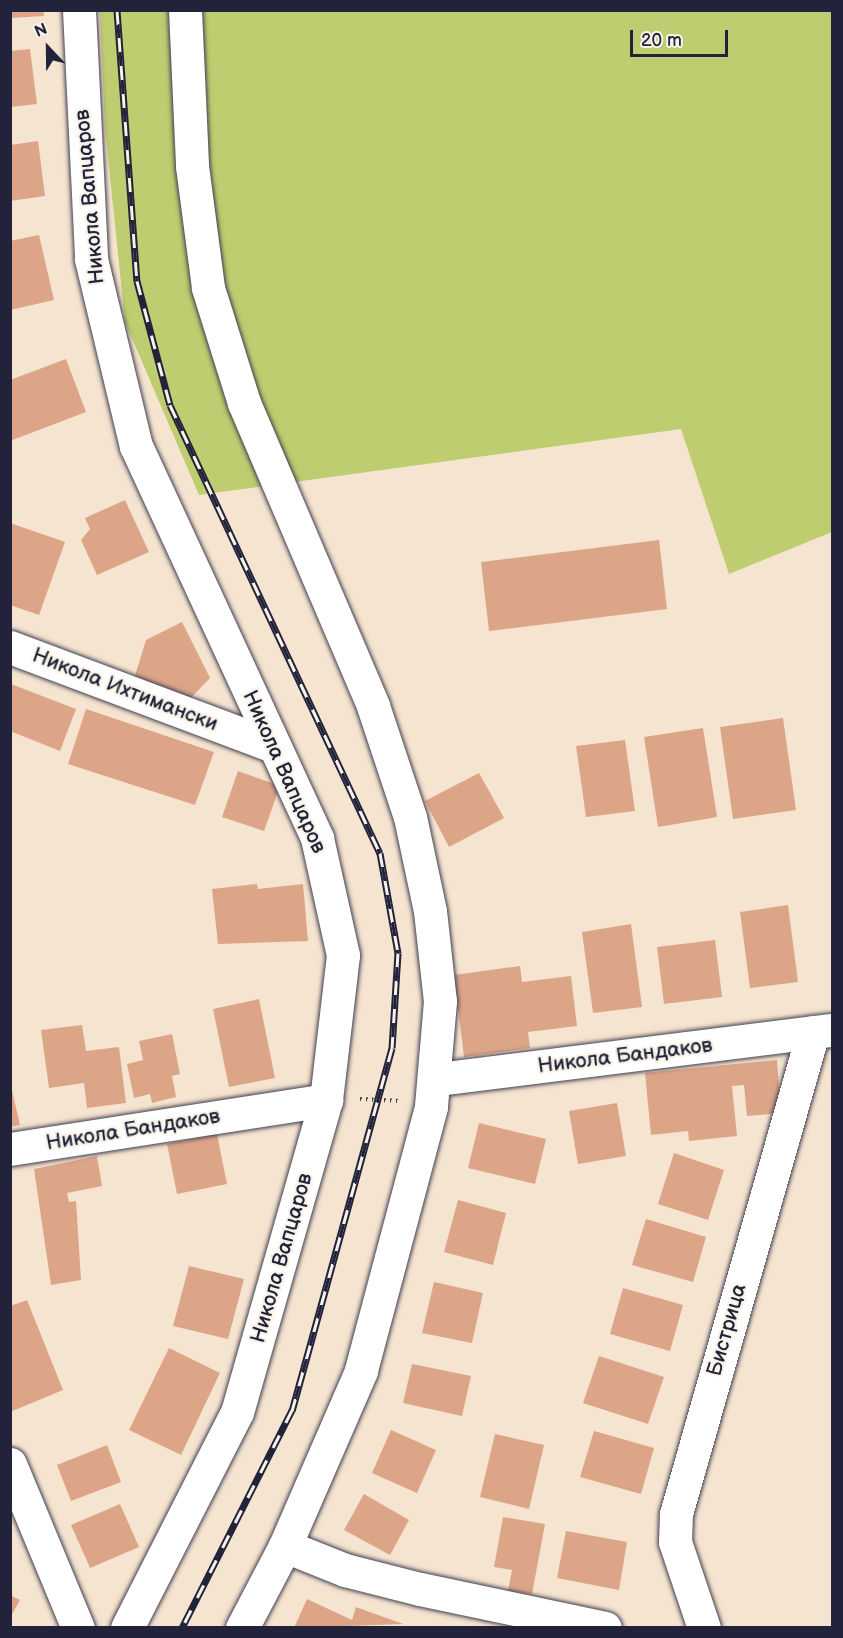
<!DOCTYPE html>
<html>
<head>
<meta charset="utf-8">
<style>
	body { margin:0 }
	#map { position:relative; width:843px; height:1638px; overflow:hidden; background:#f5e4cf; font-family:"Balsamiq Sans",sans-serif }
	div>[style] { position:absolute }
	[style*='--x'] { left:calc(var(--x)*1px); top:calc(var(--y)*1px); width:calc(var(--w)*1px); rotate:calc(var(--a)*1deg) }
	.green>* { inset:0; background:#becd6f }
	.building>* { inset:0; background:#dda588 }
	.path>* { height:4px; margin-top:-2px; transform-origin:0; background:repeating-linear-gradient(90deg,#423f51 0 1.5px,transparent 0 6px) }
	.roads { filter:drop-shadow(0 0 2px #423f51) drop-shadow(0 0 2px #423f51) }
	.minor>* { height:33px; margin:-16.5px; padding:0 16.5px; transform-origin:16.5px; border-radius:16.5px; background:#fff }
	.rail>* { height:7px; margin-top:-3.5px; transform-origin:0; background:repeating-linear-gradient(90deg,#f7f3e8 0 14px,#22223b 0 28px); box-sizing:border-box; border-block:2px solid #22223b }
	span { translate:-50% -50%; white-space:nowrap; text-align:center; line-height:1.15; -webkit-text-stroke:4.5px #f7f3e8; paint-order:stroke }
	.street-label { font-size:21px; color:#22223b }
	.frame { position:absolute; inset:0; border:12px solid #22223b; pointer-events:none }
	.north { position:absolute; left:18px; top:18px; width:60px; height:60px; -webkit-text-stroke:4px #f7f3e8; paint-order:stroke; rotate:338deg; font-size:16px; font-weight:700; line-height:24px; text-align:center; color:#22223b }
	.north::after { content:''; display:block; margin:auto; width:21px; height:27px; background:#22223b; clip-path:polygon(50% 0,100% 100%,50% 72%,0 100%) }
	.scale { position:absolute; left:630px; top:30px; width:98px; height:27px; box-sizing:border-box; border:3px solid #22223b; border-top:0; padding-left:8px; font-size:18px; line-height:21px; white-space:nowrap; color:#22223b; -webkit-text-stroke:4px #f7f3e8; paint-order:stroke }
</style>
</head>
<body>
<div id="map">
	<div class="green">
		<div style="clip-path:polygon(100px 11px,832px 11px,832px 532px,729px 574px,681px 429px,199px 495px,125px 322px,105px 128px)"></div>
	</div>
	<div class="building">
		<div style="clip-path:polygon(10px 10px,43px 10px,44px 16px,10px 18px)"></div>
		<div style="clip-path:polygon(30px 49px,37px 104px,10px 107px,10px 51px)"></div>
		<div style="clip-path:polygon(38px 141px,45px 196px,10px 201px,10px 145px)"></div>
		<div style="clip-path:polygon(39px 235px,54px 300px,10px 310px,10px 241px)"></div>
		<div style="clip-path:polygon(66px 359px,86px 412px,10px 441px,10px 380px)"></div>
		<div style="clip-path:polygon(125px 500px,149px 552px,97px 575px,81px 540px,90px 529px,85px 518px)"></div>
		<div style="clip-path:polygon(10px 523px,65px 542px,39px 615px,10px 605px)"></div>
		<div style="clip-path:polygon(659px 540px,667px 609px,489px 631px,481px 562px)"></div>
		<div style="clip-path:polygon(182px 622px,210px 678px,187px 702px,134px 679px,146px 640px)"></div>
		<div style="clip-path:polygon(11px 684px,76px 709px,60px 751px,10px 731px)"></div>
		<div style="clip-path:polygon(86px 709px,214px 752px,195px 805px,68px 764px)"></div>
		<div style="clip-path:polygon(783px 718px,796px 810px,733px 819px,720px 727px)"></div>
		<div style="clip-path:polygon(703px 728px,717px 817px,658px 827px,644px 737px)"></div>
		<div style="clip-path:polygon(625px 740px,635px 811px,586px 817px,576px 746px)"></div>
		<div style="clip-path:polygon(238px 771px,280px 786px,264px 831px,222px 817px)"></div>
		<div style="clip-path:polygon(479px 773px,504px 818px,449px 847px,425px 801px)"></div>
		<div style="clip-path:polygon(257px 884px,258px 889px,303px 884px,308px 941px,218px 944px,212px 889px)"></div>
		<div style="clip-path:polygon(788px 905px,798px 982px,750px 988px,740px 912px)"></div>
		<div style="clip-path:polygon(631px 924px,642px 1007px,593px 1013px,582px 932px)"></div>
		<div style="clip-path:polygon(715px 940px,722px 997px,664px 1004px,657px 947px)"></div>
		<div style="clip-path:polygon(520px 966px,522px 982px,571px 976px,577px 1026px,528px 1032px,530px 1048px,464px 1057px,454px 975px)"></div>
		<div style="clip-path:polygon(259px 999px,275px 1078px,229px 1087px,213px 1009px)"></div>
		<div style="clip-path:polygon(82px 1025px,86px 1051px,119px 1047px,126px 1103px,87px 1108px,84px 1083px,49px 1088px,41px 1030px)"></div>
		<div style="clip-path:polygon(172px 1034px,180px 1074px,172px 1076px,176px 1097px,152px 1103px,150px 1094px,134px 1098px,127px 1064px,143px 1060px,139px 1041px)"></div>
		<div style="clip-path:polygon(777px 1060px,781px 1113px,747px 1116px,744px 1085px,732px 1086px,737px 1136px,689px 1141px,688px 1131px,651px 1135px,645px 1073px)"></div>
		<div style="clip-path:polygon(10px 1082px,20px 1125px,10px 1127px)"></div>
		<div style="clip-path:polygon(617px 1103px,626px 1156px,578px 1164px,569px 1111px)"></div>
		<div style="clip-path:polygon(479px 1123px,546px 1139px,535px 1184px,468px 1168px)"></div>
		<div style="clip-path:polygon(217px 1134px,227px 1184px,177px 1194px,167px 1144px)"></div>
		<div style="clip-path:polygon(674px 1153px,724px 1170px,708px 1220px,658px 1204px)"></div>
		<div style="clip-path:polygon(97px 1156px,102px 1186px,67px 1193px,69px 1202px,76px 1201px,81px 1280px,51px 1285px,34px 1169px)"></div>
		<div style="clip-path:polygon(458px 1200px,506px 1213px,493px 1265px,444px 1252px)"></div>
		<div style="clip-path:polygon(646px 1219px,706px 1237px,693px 1282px,632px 1265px)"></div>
		<div style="clip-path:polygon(189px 1266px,244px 1279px,228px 1339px,173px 1326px)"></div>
		<div style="clip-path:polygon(434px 1282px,483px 1293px,472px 1343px,422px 1333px)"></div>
		<div style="clip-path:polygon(623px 1288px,683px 1305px,670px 1351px,610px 1334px)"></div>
		<div style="clip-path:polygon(27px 1300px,63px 1390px,10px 1412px,10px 1306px)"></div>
		<div style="clip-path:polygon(169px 1348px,220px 1373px,181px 1455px,129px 1430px)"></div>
		<div style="clip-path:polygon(599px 1356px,664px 1377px,648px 1424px,583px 1403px)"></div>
		<div style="clip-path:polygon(412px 1364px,471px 1376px,462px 1416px,403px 1403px)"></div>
		<div style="clip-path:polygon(391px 1430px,436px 1450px,417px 1493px,372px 1473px)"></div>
		<div style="clip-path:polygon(594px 1431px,654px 1448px,641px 1494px,580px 1477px)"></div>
		<div style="clip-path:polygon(495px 1434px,544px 1445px,529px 1509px,480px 1497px)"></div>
		<div style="clip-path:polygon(107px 1445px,121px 1482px,71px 1501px,57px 1465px)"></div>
		<div style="clip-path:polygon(364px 1494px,409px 1520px,390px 1555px,344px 1530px)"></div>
		<div style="clip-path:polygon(120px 1504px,139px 1547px,90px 1568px,71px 1525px)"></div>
		<div style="clip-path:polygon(503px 1517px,545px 1524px,532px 1594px,508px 1591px,512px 1570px,494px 1567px)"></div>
		<div style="clip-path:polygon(566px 1531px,627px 1542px,619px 1590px,557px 1578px)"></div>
		<div style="clip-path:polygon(10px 1595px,20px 1600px,10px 1618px)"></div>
		<div style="clip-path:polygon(307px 1599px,352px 1620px,356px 1607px,403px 1624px,294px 1628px)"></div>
	</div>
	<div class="path">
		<div style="--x:360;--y:1099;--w:40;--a:2.9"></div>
	</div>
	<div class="roads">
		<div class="minor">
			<div style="--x:79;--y:10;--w:249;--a:87.2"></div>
			<div style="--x:91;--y:259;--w:192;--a:76.5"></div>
			<div style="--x:136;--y:446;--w:432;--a:65.2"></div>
			<div style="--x:317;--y:838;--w:120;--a:77.5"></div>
			<div style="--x:343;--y:955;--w:146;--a:96.7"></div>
			<div style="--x:326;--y:1100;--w:324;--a:105.9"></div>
			<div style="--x:237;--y:1412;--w:242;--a:117"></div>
			<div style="--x:185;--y:10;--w:156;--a:87.4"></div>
			<div style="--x:192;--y:166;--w:123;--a:82.5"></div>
			<div style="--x:208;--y:288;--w:121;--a:72.6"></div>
			<div style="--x:244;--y:403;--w:329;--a:66.9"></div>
			<div style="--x:373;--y:706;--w:117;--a:71.6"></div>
			<div style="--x:410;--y:817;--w:96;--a:78"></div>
			<div style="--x:430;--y:911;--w:91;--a:83.7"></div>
			<div style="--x:440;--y:1001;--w:106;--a:94.9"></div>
			<div style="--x:431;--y:1107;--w:273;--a:104.9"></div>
			<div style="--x:361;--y:1371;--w:191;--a:113.5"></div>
			<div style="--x:285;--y:1546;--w:93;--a:117.7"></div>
			<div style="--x:10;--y:647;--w:282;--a:20.6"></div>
			<div style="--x:437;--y:1079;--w:397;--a:-7.1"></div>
			<div style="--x:10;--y:1149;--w:320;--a:-8.8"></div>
			<div style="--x:10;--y:1464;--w:178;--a:67.5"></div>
			<div style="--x:285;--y:1546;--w:65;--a:21.8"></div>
			<div style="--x:345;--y:1570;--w:77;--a:14.2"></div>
			<div style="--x:420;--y:1589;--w:189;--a:11.9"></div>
			<div style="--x:704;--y:1628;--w:91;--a:-108.6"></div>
			<div style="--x:675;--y:1542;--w:28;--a:-88"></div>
			<div style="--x:676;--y:1514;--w:501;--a:-74.13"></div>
		</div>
	</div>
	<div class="rail">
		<div style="--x:117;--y:10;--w:272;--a:85.8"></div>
		<div style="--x:137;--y:281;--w:128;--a:75.1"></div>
		<div style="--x:170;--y:405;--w:495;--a:64.9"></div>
		<div style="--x:380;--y:853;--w:102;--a:79.8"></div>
		<div style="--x:398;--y:953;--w:95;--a:93.6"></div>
		<div style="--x:392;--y:1048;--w:376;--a:105.4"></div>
		<div style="--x:292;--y:1410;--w:244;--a:116.8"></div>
	</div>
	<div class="street-label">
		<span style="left:90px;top:197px;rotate:-95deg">Никола Вапцаров</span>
		<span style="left:125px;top:690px;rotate:21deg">Никола Ихтимански</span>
		<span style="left:284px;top:772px;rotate:66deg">Никола Вапцаров</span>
		<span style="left:625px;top:1056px;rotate:-7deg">Никола Бандаков</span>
		<span style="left:133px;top:1130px;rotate:-9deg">Никола Бандаков</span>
		<span style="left:282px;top:1258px;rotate:-74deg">Никола Вапцаров</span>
		<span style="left:727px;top:1330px;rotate:-74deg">Бистрица</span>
	</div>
	<div class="frame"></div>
	<div class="north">N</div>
	<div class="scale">20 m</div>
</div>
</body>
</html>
